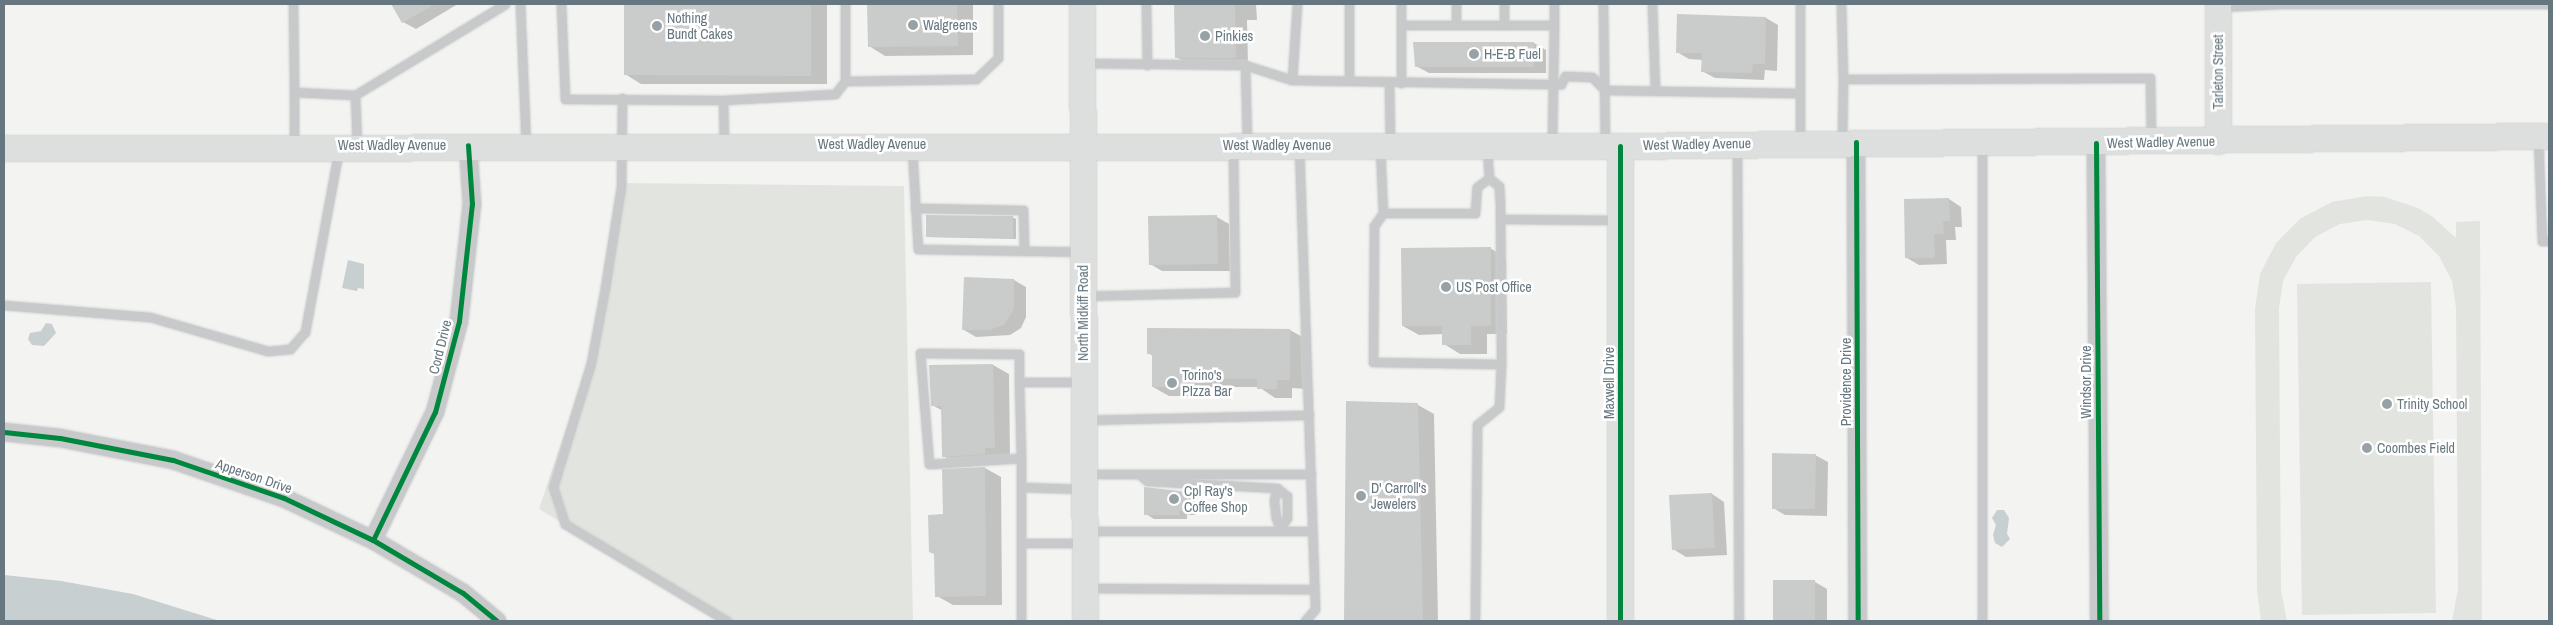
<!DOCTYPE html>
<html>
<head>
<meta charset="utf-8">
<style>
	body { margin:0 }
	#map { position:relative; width:2553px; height:625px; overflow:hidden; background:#f3f3f2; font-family:"Archivo Narrow",sans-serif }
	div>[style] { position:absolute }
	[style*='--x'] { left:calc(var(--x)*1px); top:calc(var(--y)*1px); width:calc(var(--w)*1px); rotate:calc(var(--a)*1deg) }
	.green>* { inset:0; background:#e2e5df }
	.water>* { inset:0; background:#c7cfd0 }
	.shadow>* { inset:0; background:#0003 }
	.building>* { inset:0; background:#cacbcb }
	.roads { filter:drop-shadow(0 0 1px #cfd0d0) drop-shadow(0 0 1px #cfd0d0) }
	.lane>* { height:9px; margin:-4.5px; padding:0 4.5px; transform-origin:4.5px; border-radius:4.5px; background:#c8c9ca }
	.street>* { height:18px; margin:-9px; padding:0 9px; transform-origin:9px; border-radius:9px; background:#c8c9ca }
	.secondary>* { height:25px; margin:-12.5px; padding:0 12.5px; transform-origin:12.5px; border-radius:12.5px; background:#dddede }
	.cycleway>* { height:5px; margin:-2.5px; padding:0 2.5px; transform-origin:2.5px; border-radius:2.5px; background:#00873e }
	.dots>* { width:14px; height:14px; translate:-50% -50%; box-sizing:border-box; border:2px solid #fff; border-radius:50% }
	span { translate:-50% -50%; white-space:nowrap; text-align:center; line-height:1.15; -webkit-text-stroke:5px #fff; paint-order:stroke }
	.poi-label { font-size:14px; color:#66777f }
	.left { translate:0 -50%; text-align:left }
	.street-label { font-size:14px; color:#66777f }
	.frame { position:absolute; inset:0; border:5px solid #66777f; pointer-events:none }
</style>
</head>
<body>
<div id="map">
	<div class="green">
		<div style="clip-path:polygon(620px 183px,904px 186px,913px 621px,724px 621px,539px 509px,590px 356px)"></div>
		<div style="clip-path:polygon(2367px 196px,2385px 197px,2418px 208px,2433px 217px,2456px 238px,2456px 222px,2480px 221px,2482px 621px,2452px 621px,2458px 589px,2456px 308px,2452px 281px,2439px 256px,2419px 236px,2395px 224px,2367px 220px,2340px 224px,2315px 237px,2296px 257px,2283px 281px,2279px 308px,2281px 590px,2287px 621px,2261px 621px,2257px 590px,2255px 309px,2260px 274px,2276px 243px,2301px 218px,2332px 202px)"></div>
		<div style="clip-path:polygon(2431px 282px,2436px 613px,2302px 615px,2297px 284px)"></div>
	</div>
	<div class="water">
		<div style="clip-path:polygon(348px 260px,364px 264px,364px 289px,358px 288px,357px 291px,342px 288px)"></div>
		<div style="clip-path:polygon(46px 323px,52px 324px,56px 333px,44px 346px,32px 345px,28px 339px,30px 333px,41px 331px)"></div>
		<div style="clip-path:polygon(1997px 510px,2004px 510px,2009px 518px,2007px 534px,2010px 539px,2002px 547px,1995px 543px,1993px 535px,1996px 525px,1992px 518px)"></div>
		<div style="clip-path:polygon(4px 575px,61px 581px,133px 594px,220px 621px,4px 621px)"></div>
	</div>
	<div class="shadow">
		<div style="clip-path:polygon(392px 4px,458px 4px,416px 29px,403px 22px)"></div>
		<div style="clip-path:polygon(625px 4px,827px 4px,827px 84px,641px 84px,625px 74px)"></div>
		<div style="clip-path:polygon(869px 4px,973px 4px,973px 55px,885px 56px,869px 46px)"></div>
		<div style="clip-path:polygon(1175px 4px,1256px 4px,1257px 20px,1247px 20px,1248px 64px,1188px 64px,1176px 57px)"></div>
		<div style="clip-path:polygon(1766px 18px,1778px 25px,1777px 71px,1765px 70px,1764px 80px,1715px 78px,1702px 71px,1703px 60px,1689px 59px,1677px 52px)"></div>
		<div style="clip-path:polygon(1534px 43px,1546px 50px,1546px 73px,1429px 73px,1416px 66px)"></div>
		<div style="clip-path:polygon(1949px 199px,1961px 207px,1962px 227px,1955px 227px,1956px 240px,1946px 240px,1947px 264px,1919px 265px,1907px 258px)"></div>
		<div style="clip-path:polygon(1012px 217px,1016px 219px,1016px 239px,927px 237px)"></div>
		<div style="clip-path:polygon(1217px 217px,1229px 224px,1230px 271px,1162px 271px,1150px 264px)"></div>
		<div style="clip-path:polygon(1490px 248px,1506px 258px,1507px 334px,1487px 334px,1487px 354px,1460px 354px,1444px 344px,1443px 334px,1419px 335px,1403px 326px)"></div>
		<div style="clip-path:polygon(1014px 280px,1026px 287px,1026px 317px,1021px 328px,1010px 335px,976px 337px,964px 330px)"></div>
		<div style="clip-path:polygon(1290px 330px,1306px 339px,1306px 389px,1292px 388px,1292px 398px,1275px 398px,1259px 387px,1202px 387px,1202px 396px,1169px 396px,1153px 387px,1153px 356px,1148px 353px)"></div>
		<div style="clip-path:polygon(993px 365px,1009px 374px,1010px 457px,959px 465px,943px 456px,943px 411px,932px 405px)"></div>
		<div style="clip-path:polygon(1347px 403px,1418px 405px,1434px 414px,1438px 621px,1345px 621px)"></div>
		<div style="clip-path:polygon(1815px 455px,1828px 462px,1827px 516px,1785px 515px,1773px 508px)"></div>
		<div style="clip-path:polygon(985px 468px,1001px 477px,1002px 605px,953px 605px,937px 596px,944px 515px,944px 471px)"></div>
		<div style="clip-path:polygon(1188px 493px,1196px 498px,1196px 515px,1187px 515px,1187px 519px,1154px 519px,1146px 514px)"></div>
		<div style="clip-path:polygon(1712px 494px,1724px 502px,1727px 555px,1686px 557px,1673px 549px,1671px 496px)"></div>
		<div style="clip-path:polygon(1774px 582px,1815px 582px,1827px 589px,1827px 621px,1774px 621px)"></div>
	</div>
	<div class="building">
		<div style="clip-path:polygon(391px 4px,435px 4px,402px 23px)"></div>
		<div style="clip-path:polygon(624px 4px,811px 4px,811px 76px,624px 75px)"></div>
		<div style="clip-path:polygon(867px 4px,957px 4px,958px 46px,868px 47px)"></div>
		<div style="clip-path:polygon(1174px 4px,1235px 4px,1236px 58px,1175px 58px)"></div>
		<div style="clip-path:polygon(1677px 14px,1766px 17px,1765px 64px,1753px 64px,1752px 73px,1701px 72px,1702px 53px,1676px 53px)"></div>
		<div style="clip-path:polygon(1413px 42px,1534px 42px,1534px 67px,1415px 67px)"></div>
		<div style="clip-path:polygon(1949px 198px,1950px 221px,1943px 221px,1944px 234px,1934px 234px,1935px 258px,1905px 258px,1904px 199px)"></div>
		<div style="clip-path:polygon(926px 215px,1013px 216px,1013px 238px,926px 237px)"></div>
		<div style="clip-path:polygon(1217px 215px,1218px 264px,1149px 265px,1148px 216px)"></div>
		<div style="clip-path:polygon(1491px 247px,1491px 326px,1471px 326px,1471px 345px,1442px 345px,1442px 326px,1402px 326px,1401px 248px)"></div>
		<div style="clip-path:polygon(964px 277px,1014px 279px,1014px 309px,1004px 325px,989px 330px,962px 330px)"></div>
		<div style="clip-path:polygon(1147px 328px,1290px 329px,1290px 380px,1277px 380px,1277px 389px,1257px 389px,1257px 379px,1186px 378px,1186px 388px,1152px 387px,1152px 354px,1147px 354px)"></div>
		<div style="clip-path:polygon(993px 364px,995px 448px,985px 448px,985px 454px,942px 457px,941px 406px,931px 406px,929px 365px)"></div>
		<div style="clip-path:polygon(1346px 401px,1418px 403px,1423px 621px,1344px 621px)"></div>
		<div style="clip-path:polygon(1772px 453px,1816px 454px,1815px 509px,1772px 509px)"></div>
		<div style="clip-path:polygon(985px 467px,986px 596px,935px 597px,934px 554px,929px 552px,928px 515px,943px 514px,942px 469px)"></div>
		<div style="clip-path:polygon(1144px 487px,1188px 492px,1188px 511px,1179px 511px,1180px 515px,1144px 515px)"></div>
		<div style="clip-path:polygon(1712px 493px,1715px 548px,1672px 550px,1669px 495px)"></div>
		<div style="clip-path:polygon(1773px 580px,1815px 580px,1815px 621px,1773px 621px)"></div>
	</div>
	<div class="roads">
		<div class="lane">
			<div style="--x:293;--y:4;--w:88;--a:89.3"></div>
			<div style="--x:520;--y:4;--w:141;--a:87.6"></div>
			<div style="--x:561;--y:4;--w:95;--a:87.6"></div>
			<div style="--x:565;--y:99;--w:158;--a:0.4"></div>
			<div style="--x:845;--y:4;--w:77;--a:90"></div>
			<div style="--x:1146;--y:4;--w:61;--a:89.1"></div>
			<div style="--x:1297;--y:4;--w:76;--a:93.8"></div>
			<div style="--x:1292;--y:80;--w:269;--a:0.9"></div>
			<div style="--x:1561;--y:84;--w:9;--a:-63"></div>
			<div style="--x:1565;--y:76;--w:27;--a:2"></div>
			<div style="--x:1592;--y:77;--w:18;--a:45"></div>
			<div style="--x:1605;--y:90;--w:195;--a:0.9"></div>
			<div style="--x:1349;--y:4;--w:77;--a:90"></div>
			<div style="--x:1401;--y:4;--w:79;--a:90"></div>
			<div style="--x:1456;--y:4;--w:21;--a:90"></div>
			<div style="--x:1554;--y:4;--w:21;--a:90"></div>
			<div style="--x:1603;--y:4;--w:141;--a:89.2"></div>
			<div style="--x:1652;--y:4;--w:86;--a:88"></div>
			<div style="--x:1800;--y:4;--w:139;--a:90"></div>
			<div style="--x:1841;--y:4;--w:75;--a:88.5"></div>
			<div style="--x:2220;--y:7;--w:58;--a:-3"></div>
			<div style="--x:2278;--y:4;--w:271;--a:0"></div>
			<div style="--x:1401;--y:25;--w:153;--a:0"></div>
			<div style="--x:1554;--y:25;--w:120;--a:91"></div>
			<div style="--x:1504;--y:25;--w:21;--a:-90"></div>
			<div style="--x:1085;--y:63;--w:160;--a:0.7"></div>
			<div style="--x:1245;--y:65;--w:49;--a:17.7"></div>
			<div style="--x:1245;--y:65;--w:79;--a:88.5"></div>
			<div style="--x:1389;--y:82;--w:63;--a:89.1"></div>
			<div style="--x:622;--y:98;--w:89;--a:90.6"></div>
			<div style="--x:621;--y:187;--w:102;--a:99"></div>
			<div style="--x:605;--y:288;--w:76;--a:100.6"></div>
			<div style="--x:591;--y:363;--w:130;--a:107"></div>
			<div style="--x:553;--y:487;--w:39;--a:72"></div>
			<div style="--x:565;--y:524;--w:189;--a:30.9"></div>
			<div style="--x:2538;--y:137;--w:104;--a:87.8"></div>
			<div style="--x:2542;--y:241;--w:7;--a:0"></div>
			<div style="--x:1842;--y:142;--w:63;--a:-89.1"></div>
			<div style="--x:1843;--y:79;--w:307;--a:-0.2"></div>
			<div style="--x:2150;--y:78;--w:61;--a:89.1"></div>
			<div style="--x:1982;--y:143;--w:478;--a:90"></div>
			<div style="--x:724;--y:144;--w:44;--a:-91.3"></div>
			<div style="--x:723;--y:100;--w:112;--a:-3.1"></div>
			<div style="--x:835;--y:94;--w:16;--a:-52"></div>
			<div style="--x:845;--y:81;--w:131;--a:-0.9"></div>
			<div style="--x:976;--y:79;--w:30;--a:-44"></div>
			<div style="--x:998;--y:58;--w:54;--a:-90"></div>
			<div style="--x:357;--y:145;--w:50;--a:-92.3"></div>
			<div style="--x:355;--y:95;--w:175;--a:-31.2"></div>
			<div style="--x:294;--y:146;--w:54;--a:-90"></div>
			<div style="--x:294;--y:92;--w:61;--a:2.8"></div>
			<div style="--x:1737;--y:147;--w:474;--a:89.8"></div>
			<div style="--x:1299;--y:148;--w:461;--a:88"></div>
			<div style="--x:1315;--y:609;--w:16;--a:130"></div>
			<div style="--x:1380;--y:148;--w:65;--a:87.4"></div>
			<div style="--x:1383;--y:213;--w:16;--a:125"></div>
			<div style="--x:1374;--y:226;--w:136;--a:90.4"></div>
			<div style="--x:1373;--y:362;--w:128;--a:0.9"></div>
			<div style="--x:1501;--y:364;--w:43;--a:92.7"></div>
			<div style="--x:1499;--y:407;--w:28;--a:141"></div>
			<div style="--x:1477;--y:425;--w:196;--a:90.6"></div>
			<div style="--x:912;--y:149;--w:100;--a:86.6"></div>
			<div style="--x:918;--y:249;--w:164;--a:1"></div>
			<div style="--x:1489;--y:178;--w:13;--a:39"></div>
			<div style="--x:1499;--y:186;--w:17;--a:87"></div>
			<div style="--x:1500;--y:203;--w:161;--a:89.6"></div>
			<div style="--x:915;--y:208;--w:108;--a:1.1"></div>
			<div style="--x:1023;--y:210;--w:41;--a:88.6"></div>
			<div style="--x:1383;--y:213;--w:92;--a:0"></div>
			<div style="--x:1475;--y:213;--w:26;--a:-86"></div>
			<div style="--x:1477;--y:187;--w:15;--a:-37"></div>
			<div style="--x:1489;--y:178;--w:30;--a:-94"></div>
			<div style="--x:1500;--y:219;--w:120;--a:0.5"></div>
			<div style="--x:1085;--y:296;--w:150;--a:-1.5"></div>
			<div style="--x:1235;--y:292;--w:145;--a:-90.8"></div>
			<div style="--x:4;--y:305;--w:146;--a:4.7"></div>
			<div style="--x:150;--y:317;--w:123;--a:16.1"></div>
			<div style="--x:268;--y:351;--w:22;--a:-5"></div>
			<div style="--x:290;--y:349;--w:23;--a:-49"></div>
			<div style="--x:305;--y:332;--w:187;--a:-79.5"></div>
			<div style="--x:1019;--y:382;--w:76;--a:88.5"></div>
			<div style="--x:1021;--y:458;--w:92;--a:176.3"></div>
			<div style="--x:929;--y:464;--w:111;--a:-94.6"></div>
			<div style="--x:920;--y:353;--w:99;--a:0.6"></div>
			<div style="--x:1019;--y:354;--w:28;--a:90"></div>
			<div style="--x:1019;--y:382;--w:64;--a:0"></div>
			<div style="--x:1087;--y:420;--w:222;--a:-1.3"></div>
			<div style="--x:1021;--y:458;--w:163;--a:90"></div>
			<div style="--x:1086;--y:474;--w:225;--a:0"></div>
			<div style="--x:1139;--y:474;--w:11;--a:41"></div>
			<div style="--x:1147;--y:481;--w:130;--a:3.1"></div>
			<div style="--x:1277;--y:488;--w:12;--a:104"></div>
			<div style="--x:1274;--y:500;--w:18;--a:84"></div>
			<div style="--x:1276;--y:518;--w:14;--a:69"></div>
			<div style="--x:1021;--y:487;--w:63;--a:1.8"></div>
			<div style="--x:1277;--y:488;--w:13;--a:39"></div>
			<div style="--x:1287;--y:496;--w:22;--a:90"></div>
			<div style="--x:1287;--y:518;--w:10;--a:127"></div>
			<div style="--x:1085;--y:531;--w:226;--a:0"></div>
			<div style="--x:1021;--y:543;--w:61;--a:0"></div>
			<div style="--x:1085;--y:588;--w:228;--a:0.3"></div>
		</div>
		<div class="street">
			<div style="--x:1856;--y:142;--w:479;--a:89.8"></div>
			<div style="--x:2096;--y:143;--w:478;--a:89.6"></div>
			<div style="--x:4;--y:432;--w:56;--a:6.1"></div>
			<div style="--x:60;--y:438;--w:115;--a:11"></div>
			<div style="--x:173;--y:460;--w:117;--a:18.9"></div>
			<div style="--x:284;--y:498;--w:98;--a:25.3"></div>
			<div style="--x:373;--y:540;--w:104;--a:30.5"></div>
			<div style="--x:463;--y:593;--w:44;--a:39.5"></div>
			<div style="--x:373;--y:540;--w:142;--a:-64.2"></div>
			<div style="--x:435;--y:412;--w:94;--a:-75.2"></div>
			<div style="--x:459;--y:321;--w:118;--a:-83.7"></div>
			<div style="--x:472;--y:204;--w:59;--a:-93.9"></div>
		</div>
		<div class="secondary">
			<div style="--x:1082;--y:4;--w:617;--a:89.72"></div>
			<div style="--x:2218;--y:4;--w:137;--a:90"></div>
			<div style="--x:4;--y:148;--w:1616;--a:-0.07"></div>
			<div style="--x:1620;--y:146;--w:929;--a:-0.62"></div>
			<div style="--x:1620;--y:621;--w:475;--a:-90"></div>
		</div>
	</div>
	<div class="cycleway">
		<div style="--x:1856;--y:142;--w:479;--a:89.8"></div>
		<div style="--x:2096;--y:143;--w:478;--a:89.6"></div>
		<div style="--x:4;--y:432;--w:56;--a:6.1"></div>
		<div style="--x:60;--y:438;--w:115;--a:11"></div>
		<div style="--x:173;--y:460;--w:117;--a:18.9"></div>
		<div style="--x:284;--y:498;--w:98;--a:25.3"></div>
		<div style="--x:373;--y:540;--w:104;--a:30.5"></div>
		<div style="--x:463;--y:593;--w:44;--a:39.5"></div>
		<div style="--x:373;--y:540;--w:142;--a:-64.2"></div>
		<div style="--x:435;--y:412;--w:94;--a:-75.2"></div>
		<div style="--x:459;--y:321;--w:118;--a:-83.7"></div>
		<div style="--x:472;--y:204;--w:59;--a:-93.9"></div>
		<div style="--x:1620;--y:621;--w:475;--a:-90"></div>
	</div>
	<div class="dots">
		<div style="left:913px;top:25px;background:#97a2a7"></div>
		<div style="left:657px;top:26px;background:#97a2a7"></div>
		<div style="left:1205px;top:36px;background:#97a2a7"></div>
		<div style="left:1474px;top:54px;background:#97a2a7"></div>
		<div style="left:1446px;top:287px;background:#97a2a7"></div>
		<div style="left:1172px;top:383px;background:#97a2a7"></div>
		<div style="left:2387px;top:404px;background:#97a2a7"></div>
		<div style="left:2367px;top:448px;background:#97a2a7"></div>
		<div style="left:1361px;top:496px;background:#97a2a7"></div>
		<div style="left:1174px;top:499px;background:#97a2a7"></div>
	</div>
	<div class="poi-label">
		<span class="left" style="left:667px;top:26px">Nothing<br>Bundt Cakes</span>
		<span class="left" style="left:923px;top:25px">Walgreens</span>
		<span class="left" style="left:1215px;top:36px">Pinkies</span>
		<span class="left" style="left:1484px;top:54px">H-E-B Fuel</span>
		<span class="left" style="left:1456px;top:287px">US Post Office</span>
		<span class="left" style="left:1182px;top:383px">Torino's<br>PIzza Bar</span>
		<span class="left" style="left:2397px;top:404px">Trinity School</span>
		<span class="left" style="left:2377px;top:448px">Coombes Field</span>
		<span class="left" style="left:1371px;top:496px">D' Carroll's<br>Jewelers</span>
		<span class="left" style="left:1184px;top:499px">Cpl Ray's<br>Coffee Shop</span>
	</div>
	<div class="street-label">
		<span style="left:2218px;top:72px;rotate:-90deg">Tarleton Street</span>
		<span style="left:2161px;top:142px;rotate:-1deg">West Wadley Avenue</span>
		<span style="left:872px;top:144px">West Wadley Avenue</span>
		<span style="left:1697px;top:144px;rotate:-1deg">West Wadley Avenue</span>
		<span style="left:392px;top:145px">West Wadley Avenue</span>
		<span style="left:1277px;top:145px">West Wadley Avenue</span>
		<span style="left:1083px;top:313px;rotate:-90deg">North Midkiff Road</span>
		<span style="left:440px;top:347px;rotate:-76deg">Cord Drive</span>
		<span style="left:1846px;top:382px;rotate:-90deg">Providence Drive</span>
		<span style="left:2086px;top:382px;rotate:-90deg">Windsor Drive</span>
		<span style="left:1609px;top:383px;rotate:-90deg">Maxwell Drive</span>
		<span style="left:254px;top:476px;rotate:19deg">Apperson Drive</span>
	</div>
	<div class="frame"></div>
</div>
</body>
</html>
